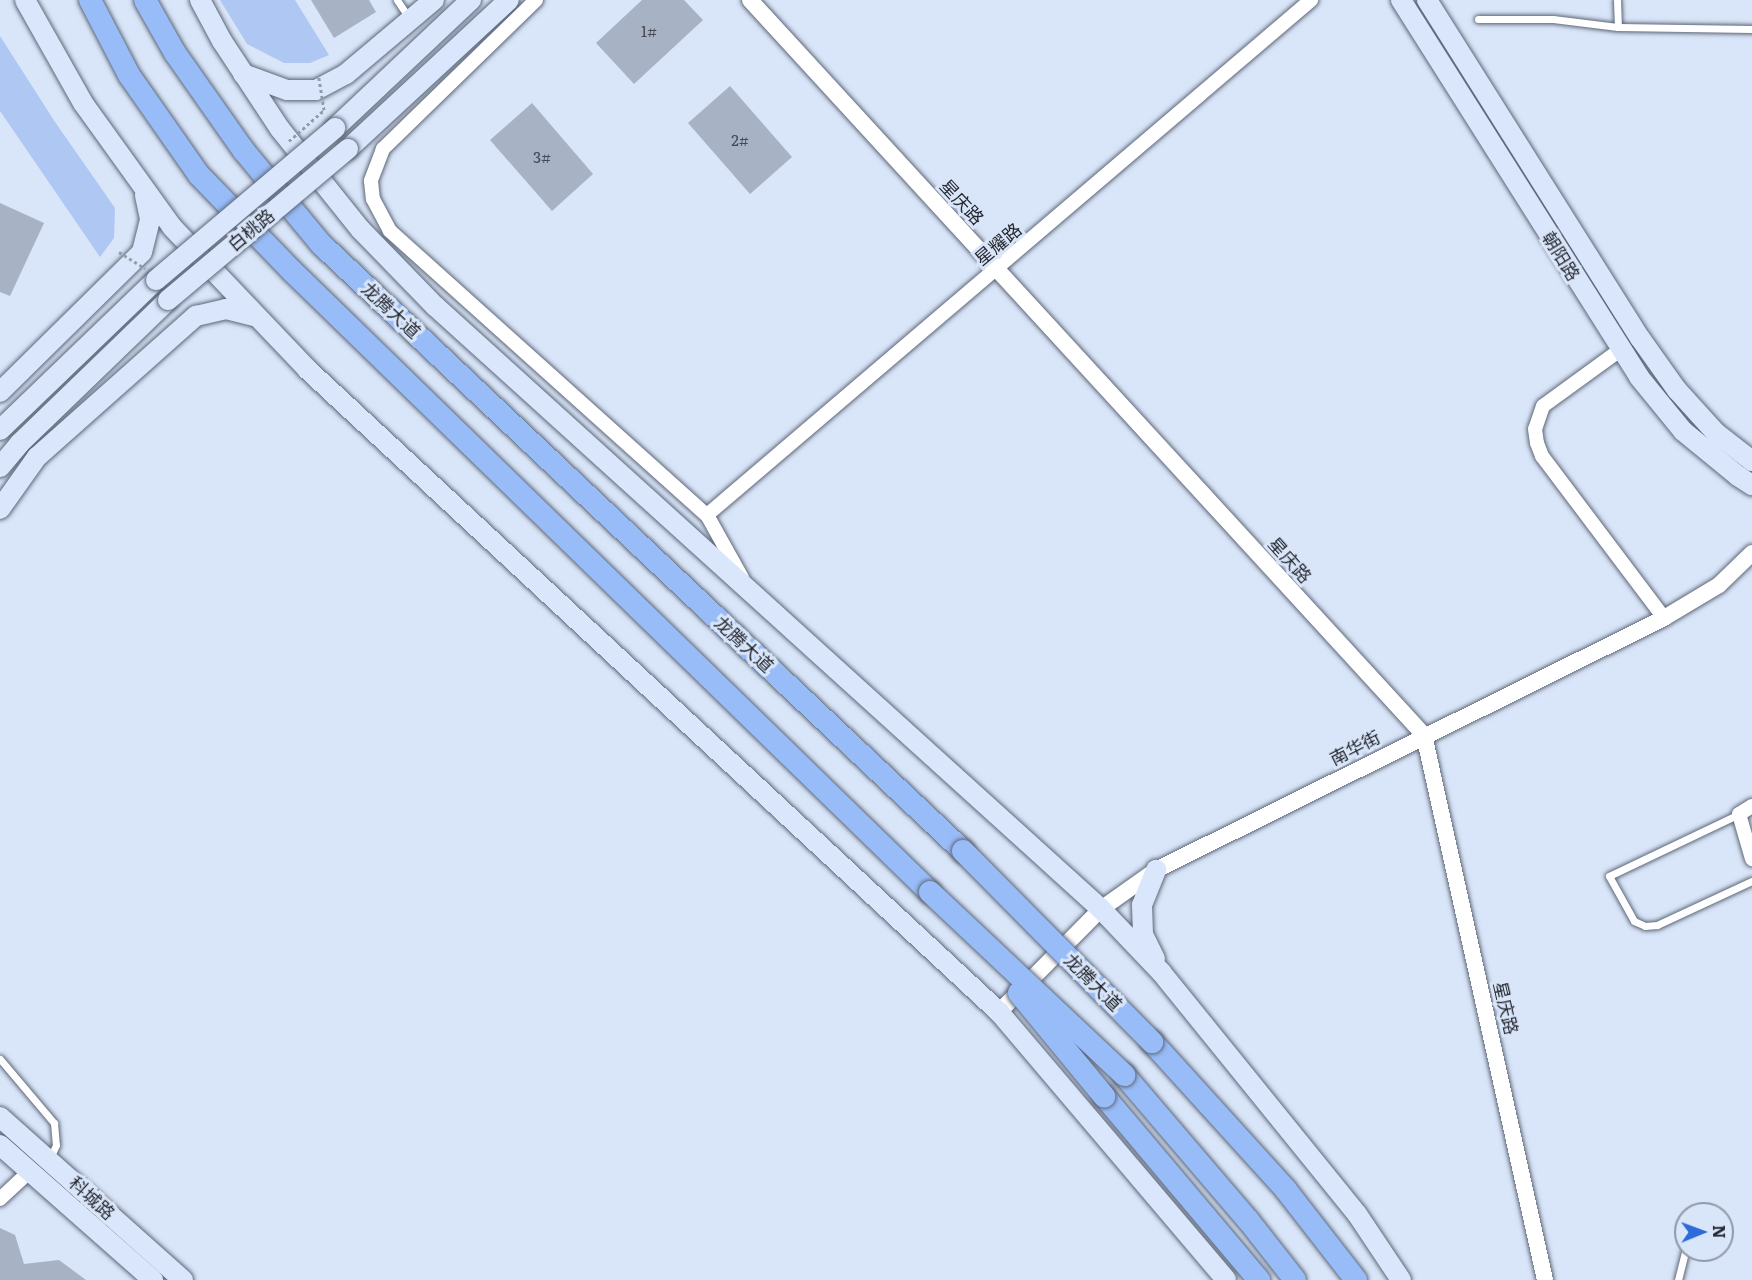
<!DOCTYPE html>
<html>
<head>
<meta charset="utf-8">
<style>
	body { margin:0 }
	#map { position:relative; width:1752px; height:1280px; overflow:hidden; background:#d9e5f8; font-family:Literata,"Noto Sans SC",serif }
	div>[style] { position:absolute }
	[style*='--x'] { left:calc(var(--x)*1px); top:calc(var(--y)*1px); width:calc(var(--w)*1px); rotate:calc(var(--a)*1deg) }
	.green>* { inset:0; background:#aec8f3 }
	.building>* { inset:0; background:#a7b2c5 }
	.roads { filter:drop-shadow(0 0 2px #5d6778) drop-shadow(0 0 2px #5d6778) }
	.service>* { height:7px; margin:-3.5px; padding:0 3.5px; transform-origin:3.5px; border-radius:3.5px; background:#fff }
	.minor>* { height:14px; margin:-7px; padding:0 7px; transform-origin:7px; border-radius:7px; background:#fff }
	.tertiary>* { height:16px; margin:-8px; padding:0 8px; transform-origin:8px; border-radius:8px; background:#fff }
	.secondary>* { height:20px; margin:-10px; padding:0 10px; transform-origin:10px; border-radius:10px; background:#d9e6fc }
	.trunk>* { height:22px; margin:-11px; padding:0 11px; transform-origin:11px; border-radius:11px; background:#98bcf8 }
	.path-bridge>* { height:3px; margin-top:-1.5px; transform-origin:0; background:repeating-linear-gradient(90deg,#929ba9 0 3px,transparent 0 6px) }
	.bridges { filter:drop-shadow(0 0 2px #5d6778) drop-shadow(0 0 2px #5d6778) }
	.secondary-bridge>* { height:20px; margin:-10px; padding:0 10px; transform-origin:10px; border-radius:10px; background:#d9e6fc }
	.trunk-bridge>* { height:22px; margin:-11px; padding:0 11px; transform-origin:11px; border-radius:11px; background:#98bcf8 }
	span { translate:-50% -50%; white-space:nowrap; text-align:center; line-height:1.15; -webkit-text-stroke:6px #d9e5f8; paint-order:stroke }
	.number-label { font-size:15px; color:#454a55 }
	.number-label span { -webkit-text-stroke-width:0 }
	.street-label { font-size:18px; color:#242830 }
	.north { position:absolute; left:1674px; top:1202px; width:60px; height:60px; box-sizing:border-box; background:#d9e5f8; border:2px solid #9199a8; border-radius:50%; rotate:89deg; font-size:16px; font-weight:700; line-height:24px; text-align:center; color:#242830 }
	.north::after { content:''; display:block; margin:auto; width:21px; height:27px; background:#2d6bd8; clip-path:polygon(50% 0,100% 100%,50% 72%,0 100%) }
</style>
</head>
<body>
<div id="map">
	<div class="green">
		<div style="clip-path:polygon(220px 0,295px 0,329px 55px,310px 63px,284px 63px,247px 44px)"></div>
		<div style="clip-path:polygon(0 36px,55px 122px,115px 208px,114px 238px,100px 257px,0 111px)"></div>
	</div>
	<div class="building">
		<div style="clip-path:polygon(311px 0,369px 0,376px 12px,334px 38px)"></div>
		<div style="clip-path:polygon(642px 0,684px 0,703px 20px,634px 84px,596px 43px)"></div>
		<div style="clip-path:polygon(730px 86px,792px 157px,750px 194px,688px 123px)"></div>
		<div style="clip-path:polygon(532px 103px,593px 174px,552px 211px,490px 140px)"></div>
		<div style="clip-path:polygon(0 203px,44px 223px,10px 296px,0 292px)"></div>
		<div style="clip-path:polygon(0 1228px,15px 1235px,24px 1264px,59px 1260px,86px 1280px,0 1280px)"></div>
	</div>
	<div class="roads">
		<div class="service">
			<div style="--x:397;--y:0;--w:22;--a:56"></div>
			<div style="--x:1617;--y:0;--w:27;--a:88"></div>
			<div style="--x:1478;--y:19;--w:75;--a:0"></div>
			<div style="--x:1553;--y:19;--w:65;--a:7"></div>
			<div style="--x:1618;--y:27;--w:134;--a:0.9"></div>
			<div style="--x:1739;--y:814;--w:144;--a:154.5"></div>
			<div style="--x:1609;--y:876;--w:51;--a:60.9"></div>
			<div style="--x:1634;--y:921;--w:12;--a:24"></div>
			<div style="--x:1645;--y:926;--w:12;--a:-5"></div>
			<div style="--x:1657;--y:925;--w:105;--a:-24.9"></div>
			<div style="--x:0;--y:1059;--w:84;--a:49.8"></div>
			<div style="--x:54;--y:1123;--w:22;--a:85"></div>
			<div style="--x:56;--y:1145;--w:14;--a:115"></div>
			<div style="--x:1678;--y:1280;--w:33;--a:-76"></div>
		</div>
		<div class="minor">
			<div style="--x:536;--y:0;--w:214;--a:135.8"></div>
			<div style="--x:383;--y:149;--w:34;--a:111"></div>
			<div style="--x:371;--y:181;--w:18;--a:84"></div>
			<div style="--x:373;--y:199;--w:36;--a:62"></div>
			<div style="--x:390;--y:231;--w:426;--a:41.9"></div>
			<div style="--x:707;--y:515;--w:72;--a:60.9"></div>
			<div style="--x:1620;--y:350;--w:95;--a:144"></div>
			<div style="--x:1543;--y:406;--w:24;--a:109"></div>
			<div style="--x:1535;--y:429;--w:14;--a:82"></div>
			<div style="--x:1537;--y:443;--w:14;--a:69"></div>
			<div style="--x:1542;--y:456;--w:203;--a:53"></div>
			<div style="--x:707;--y:515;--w:794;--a:-40.45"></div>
			<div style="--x:1752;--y:806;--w:15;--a:148"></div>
			<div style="--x:1739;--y:814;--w:47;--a:73.9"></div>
			<div style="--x:0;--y:1199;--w:42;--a:-43.1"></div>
		</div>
		<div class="tertiary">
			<div style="--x:750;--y:0;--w:997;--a:47.48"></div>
			<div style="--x:1424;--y:735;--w:558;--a:77.48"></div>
			<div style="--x:999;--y:1012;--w:145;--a:-45.3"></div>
			<div style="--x:1101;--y:909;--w:67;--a:-35.3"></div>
			<div style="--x:1156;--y:870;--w:567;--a:-26.38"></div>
			<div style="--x:1664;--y:618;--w:64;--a:-31"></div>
			<div style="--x:1719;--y:585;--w:46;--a:-44.1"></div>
		</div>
		<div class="secondary">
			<div style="--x:25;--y:0;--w:118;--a:60.6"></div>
			<div style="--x:83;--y:103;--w:153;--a:54.3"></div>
			<div style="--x:172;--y:227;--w:196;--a:46.4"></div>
			<div style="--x:307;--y:369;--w:945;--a:42.9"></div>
			<div style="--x:999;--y:1012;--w:351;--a:49.7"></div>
			<div style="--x:200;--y:0;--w:47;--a:61.8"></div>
			<div style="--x:222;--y:41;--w:105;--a:56.6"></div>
			<div style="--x:280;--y:129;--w:129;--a:51.3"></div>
			<div style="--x:361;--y:230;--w:106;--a:45.8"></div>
			<div style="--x:435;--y:306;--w:898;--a:42.16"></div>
			<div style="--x:1101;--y:909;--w:87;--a:46.4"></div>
			<div style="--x:1161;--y:972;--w:311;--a:51"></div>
			<div style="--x:1357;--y:1214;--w:79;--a:56.3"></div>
			<div style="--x:1401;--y:0;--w:446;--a:57.7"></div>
			<div style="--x:1639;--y:377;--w:70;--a:50.8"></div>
			<div style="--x:1683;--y:431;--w:71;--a:39.3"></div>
			<div style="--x:1738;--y:476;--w:17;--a:33"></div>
			<div style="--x:1427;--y:0;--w:400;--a:57.8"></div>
			<div style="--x:1640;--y:338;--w:64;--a:54.6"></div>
			<div style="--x:1677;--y:390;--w:58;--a:47.8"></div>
			<div style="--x:1716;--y:433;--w:46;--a:37.9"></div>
			<div style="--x:243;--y:74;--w:47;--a:20"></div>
			<div style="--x:287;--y:90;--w:29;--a:0"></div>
			<div style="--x:316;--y:90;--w:34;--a:-28"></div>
			<div style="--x:346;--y:74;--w:115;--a:-40.1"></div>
			<div style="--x:335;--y:128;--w:187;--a:-43.3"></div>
			<div style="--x:348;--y:149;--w:219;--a:-42.8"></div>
			<div style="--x:0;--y:392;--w:199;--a:-44.6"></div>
			<div style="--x:142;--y:252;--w:34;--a:-76"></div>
			<div style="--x:150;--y:219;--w:24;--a:-102"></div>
			<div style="--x:0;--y:430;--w:216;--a:-43.9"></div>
			<div style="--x:0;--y:467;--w:30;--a:-50"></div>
			<div style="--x:19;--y:444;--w:207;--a:-44"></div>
			<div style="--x:0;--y:509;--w:64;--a:-54.6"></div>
			<div style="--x:37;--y:457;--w:213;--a:-41.6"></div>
			<div style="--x:196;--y:316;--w:31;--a:-13"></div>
			<div style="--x:226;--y:309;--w:32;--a:14"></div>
			<div style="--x:1155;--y:959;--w:28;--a:-116"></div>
			<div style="--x:1143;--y:934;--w:29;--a:-92"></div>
			<div style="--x:1142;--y:905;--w:38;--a:-68"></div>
			<div style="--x:0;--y:1117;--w:245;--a:41.7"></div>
			<div style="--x:0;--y:1145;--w:204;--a:41.4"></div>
		</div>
		<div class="trunk">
			<div style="--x:90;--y:0;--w:85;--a:62.5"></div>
			<div style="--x:129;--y:75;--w:122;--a:55"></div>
			<div style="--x:199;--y:175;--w:134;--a:45.9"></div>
			<div style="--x:292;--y:271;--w:890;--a:44.23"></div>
			<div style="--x:145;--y:0;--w:61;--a:60.5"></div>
			<div style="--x:175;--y:53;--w:120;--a:54.9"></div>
			<div style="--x:244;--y:151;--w:121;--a:50.4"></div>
			<div style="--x:321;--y:244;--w:884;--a:43.39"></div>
			<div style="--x:1152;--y:1042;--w:200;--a:47.8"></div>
			<div style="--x:1286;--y:1190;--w:114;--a:52.1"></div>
			<div style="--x:1124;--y:1075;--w:191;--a:49.5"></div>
			<div style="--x:1248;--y:1220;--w:76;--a:51.9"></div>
			<div style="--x:1104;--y:1096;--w:241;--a:49.9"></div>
		</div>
	</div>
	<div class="path-bridge">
		<div style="--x:289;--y:141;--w:47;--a:-41.5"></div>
		<div style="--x:324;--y:110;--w:36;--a:-99"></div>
		<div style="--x:119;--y:252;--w:31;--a:32"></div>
	</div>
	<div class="bridges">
		<div class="secondary-bridge">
			<div style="--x:156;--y:280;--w:235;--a:-40.3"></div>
			<div style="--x:168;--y:300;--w:235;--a:-40"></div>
		</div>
		<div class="trunk-bridge">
			<div style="--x:963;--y:851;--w:269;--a:45.3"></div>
			<div style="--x:930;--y:892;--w:267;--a:43.3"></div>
			<div style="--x:1019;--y:993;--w:134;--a:50.5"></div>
		</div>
	</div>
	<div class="number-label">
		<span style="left:649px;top:31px">1#</span>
		<span style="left:740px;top:140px">2#</span>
		<span style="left:542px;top:157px">3#</span>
	</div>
	<div class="street-label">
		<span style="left:962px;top:202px;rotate:47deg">星庆路</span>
		<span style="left:251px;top:230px;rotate:-40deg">白桃路</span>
		<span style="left:998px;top:244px;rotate:-40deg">星耀路</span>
		<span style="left:1561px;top:256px;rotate:58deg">朝阳路</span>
		<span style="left:391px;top:310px;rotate:43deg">龙腾大道</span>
		<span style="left:1290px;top:560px;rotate:48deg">星庆路</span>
		<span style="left:744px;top:644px;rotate:43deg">龙腾大道</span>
		<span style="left:1355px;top:748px;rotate:-27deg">南华街</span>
		<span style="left:1093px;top:982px;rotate:45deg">龙腾大道</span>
		<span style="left:1506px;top:1008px;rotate:77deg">星庆路</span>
		<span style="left:92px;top:1198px;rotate:42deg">科城路</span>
	</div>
	<div class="north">N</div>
</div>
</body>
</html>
